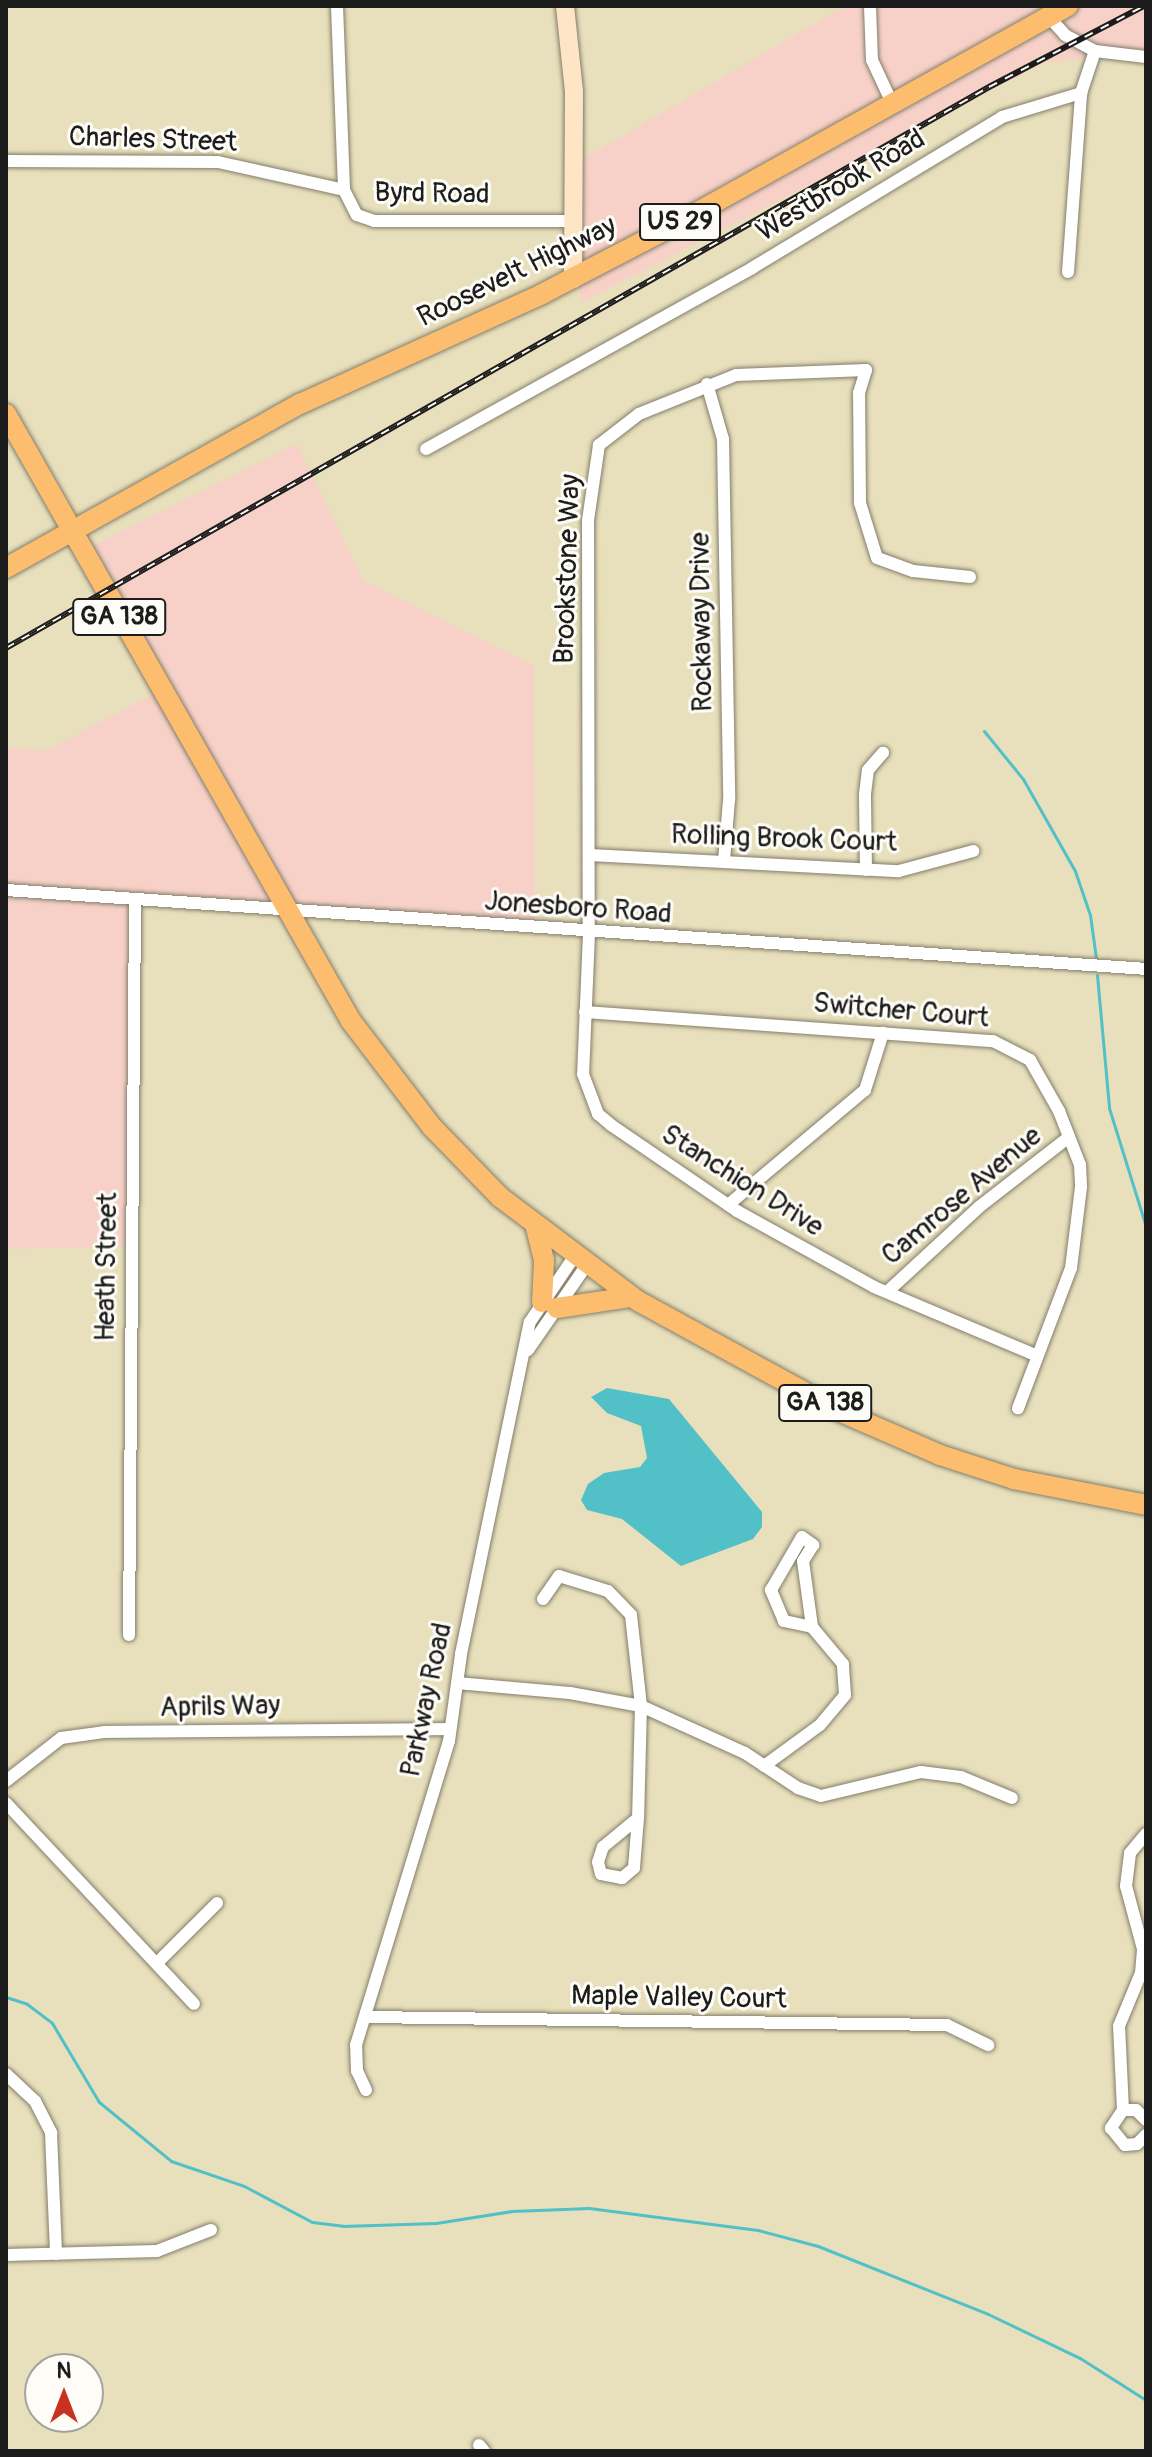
<!DOCTYPE html>
<html>
<head>
<meta charset="utf-8">
<style>
	body { margin:0 }
	#map { position:relative; width:1152px; height:2457px; overflow:hidden; background:#e8e0bc; font-family:Pangolin,sans-serif }
	div>[style] { position:absolute }
	[style*='--x'] { left:calc(var(--x)*1px); top:calc(var(--y)*1px); width:calc(var(--w)*1px); rotate:calc(var(--a)*1deg) }
	.built>* { inset:0; background:#f7d1c7 }
	.water>* { inset:0; background:#51c0c7 }
	.stream>* { height:3px; margin:-1.5px; padding:0 1.5px; transform-origin:1.5px; border-radius:1.5px; background:#51c0c7 }
	.roads { filter:drop-shadow(0 0 2px #827e6c) drop-shadow(0 0 2px #827e6c) }
	.street>* { height:12px; margin:-6px; padding:0 6px; transform-origin:6px; border-radius:6px; background:#fff }
	.secondary>* { height:18px; margin:-9px; padding:0 9px; transform-origin:9px; border-radius:9px; background:#fee5c5 }
	.primary>* { height:20px; margin:-10px; padding:0 10px; transform-origin:10px; border-radius:10px; background:#fcbd6f }
	.rail>* { height:6px; margin-top:-3px; transform-origin:0; background:repeating-linear-gradient(90deg,#fdfcf7 0 9px,#1c1c1c 0 18px); box-sizing:border-box; border-block:2px solid #1c1c1c }
	span { translate:-50% -50%; white-space:nowrap; text-align:center; line-height:1.15; -webkit-text-stroke:6px #fdfcf7; paint-order:stroke }
	.shield-label span { padding:2px 6px; background:#fdfcf7; border:2px solid; border-radius:6px; -webkit-text-stroke-width:0 }
	.shield-label { font-size:26px; color:#1c1c1c; font-weight:700 }
	.street-label { font-size:28px; color:#1c1c1c }
	.frame { position:absolute; inset:0; border:8px solid #1c1c1c; pointer-events:none }
	.north { position:absolute; left:24px; top:2353px; width:80px; height:80px; box-sizing:border-box; background:#fdfcf7; border:2px solid #a3a29f; border-radius:50%; rotate:0deg; font-size:22px; font-weight:700; line-height:32px; text-align:center; color:#1c1c1c }
	.north::after { content:''; display:block; margin:auto; width:28px; height:36px; background:#c8321e; clip-path:polygon(50% 0,100% 100%,50% 72%,0 100%) }
</style>
</head>
<body>
<div id="map">
	<div class="built">
		<div style="clip-path:polygon(845px 6px,1146px 6px,1146px 54px,1046px 62px,583px 302px,573px 273px,573px 165px)"></div>
		<div style="clip-path:polygon(297px 444px,364px 581px,534px 665px,535px 931px,143px 903px,136px 1247px,6px 1249px,6px 748px,46px 751px,161px 690px,86px 549px)"></div>
	</div>
	<div class="water">
		<div style="clip-path:polygon(607px 1388px,669px 1399px,762px 1512px,762px 1527px,753px 1539px,681px 1566px,622px 1519px,587px 1510px,581px 1500px,588px 1484px,604px 1473px,640px 1467px,647px 1458px,641px 1426px,607px 1413px,591px 1397px)"></div>
	</div>
	<div class="stream">
		<div style="--x:984;--y:731;--w:62;--a:50.9"></div>
		<div style="--x:1023;--y:779;--w:106;--a:60.5"></div>
		<div style="--x:1075;--y:871;--w:46;--a:71.2"></div>
		<div style="--x:1090;--y:915;--w:43;--a:82.1"></div>
		<div style="--x:1097;--y:975;--w:134;--a:84.8"></div>
		<div style="--x:1109;--y:1108;--w:125;--a:72.7"></div>
		<div style="--x:6;--y:1997;--w:22;--a:18"></div>
		<div style="--x:27;--y:2004;--w:31;--a:37"></div>
		<div style="--x:52;--y:2023;--w:92;--a:59.3"></div>
		<div style="--x:99;--y:2102;--w:93;--a:39.3"></div>
		<div style="--x:171;--y:2161;--w:77;--a:18.9"></div>
		<div style="--x:244;--y:2186;--w:77;--a:27.9"></div>
		<div style="--x:312;--y:2222;--w:31;--a:7"></div>
		<div style="--x:343;--y:2226;--w:93;--a:-1.8"></div>
		<div style="--x:436;--y:2223;--w:77;--a:-9"></div>
		<div style="--x:512;--y:2211;--w:77;--a:-2.2"></div>
		<div style="--x:589;--y:2208;--w:170;--a:7.4"></div>
		<div style="--x:758;--y:2230;--w:62;--a:14.9"></div>
		<div style="--x:818;--y:2246;--w:183;--a:21.8"></div>
		<div style="--x:988;--y:2314;--w:102;--a:25.6"></div>
		<div style="--x:1080;--y:2358;--w:78;--a:32.5"></div>
	</div>
	<div class="roads">
		<div class="street">
			<div style="--x:337;--y:6;--w:184;--a:87.8"></div>
			<div style="--x:344;--y:190;--w:28;--a:63"></div>
			<div style="--x:357;--y:215;--w:18;--a:19"></div>
			<div style="--x:374;--y:221;--w:201;--a:0"></div>
			<div style="--x:870;--y:6;--w:54;--a:87.9"></div>
			<div style="--x:872;--y:60;--w:45;--a:65.1"></div>
			<div style="--x:1049;--y:17;--w:24;--a:48"></div>
			<div style="--x:1065;--y:35;--w:34;--a:28"></div>
			<div style="--x:1095;--y:51;--w:51;--a:6.7"></div>
			<div style="--x:6;--y:161;--w:212;--a:0.3"></div>
			<div style="--x:218;--y:162;--w:129;--a:12.5"></div>
			<div style="--x:1068;--y:272;--w:179;--a:-85.8"></div>
			<div style="--x:1081;--y:93;--w:44;--a:-71.6"></div>
			<div style="--x:707;--y:384;--w:57;--a:73.8"></div>
			<div style="--x:723;--y:439;--w:361;--a:89"></div>
			<div style="--x:729;--y:800;--w:61;--a:94.7"></div>
			<div style="--x:426;--y:449;--w:373;--a:-29"></div>
			<div style="--x:752;--y:268;--w:292;--a:-31.1"></div>
			<div style="--x:1002;--y:117;--w:83;--a:-16.9"></div>
			<div style="--x:970;--y:577;--w:57;--a:-174"></div>
			<div style="--x:913;--y:571;--w:38;--a:-160"></div>
			<div style="--x:877;--y:558;--w:58;--a:-107.2"></div>
			<div style="--x:860;--y:503;--w:110;--a:-90.5"></div>
			<div style="--x:859;--y:393;--w:24;--a:-73"></div>
			<div style="--x:866;--y:370;--w:130;--a:177.8"></div>
			<div style="--x:736;--y:375;--w:105;--a:158.1"></div>
			<div style="--x:639;--y:414;--w:51;--a:142.2"></div>
			<div style="--x:599;--y:445;--w:76;--a:98.3"></div>
			<div style="--x:588;--y:520;--w:413;--a:89.9"></div>
			<div style="--x:589;--y:933;--w:141;--a:92.4"></div>
			<div style="--x:583;--y:1074;--w:43;--a:69.4"></div>
			<div style="--x:598;--y:1114;--w:17;--a:40"></div>
			<div style="--x:611;--y:1125;--w:153;--a:34.3"></div>
			<div style="--x:737;--y:1211;--w:157;--a:29"></div>
			<div style="--x:874;--y:1287;--w:175;--a:22.9"></div>
			<div style="--x:590;--y:855;--w:309;--a:3"></div>
			<div style="--x:899;--y:871;--w:77;--a:-15.1"></div>
			<div style="--x:866;--y:870;--w:76;--a:-90.8"></div>
			<div style="--x:865;--y:794;--w:24;--a:-83"></div>
			<div style="--x:868;--y:770;--w:23;--a:-49"></div>
			<div style="--x:6;--y:890;--w:1143;--a:3.96"></div>
			<div style="--x:585;--y:1012;--w:409;--a:4.1"></div>
			<div style="--x:993;--y:1041;--w:42;--a:27.2"></div>
			<div style="--x:1030;--y:1060;--w:59;--a:60.4"></div>
			<div style="--x:1059;--y:1111;--w:58;--a:68.7"></div>
			<div style="--x:1080;--y:1165;--w:22;--a:87"></div>
			<div style="--x:1081;--y:1187;--w:82;--a:97"></div>
			<div style="--x:1071;--y:1268;--w:150;--a:110.7"></div>
			<div style="--x:728;--y:1205;--w:179;--a:-40"></div>
			<div style="--x:865;--y:1090;--w:60;--a:-72.5"></div>
			<div style="--x:887;--y:1292;--w:125;--a:-42.7"></div>
			<div style="--x:979;--y:1207;--w:114;--a:-37.9"></div>
			<div style="--x:528;--y:1350;--w:102;--a:-55.4"></div>
			<div style="--x:802;--y:1537;--w:14;--a:36"></div>
			<div style="--x:813;--y:1545;--w:19;--a:122"></div>
			<div style="--x:803;--y:1561;--w:67;--a:82.2"></div>
			<div style="--x:812;--y:1627;--w:29;--a:-168"></div>
			<div style="--x:784;--y:1621;--w:34;--a:-113"></div>
			<div style="--x:771;--y:1590;--w:61;--a:-59.7"></div>
			<div style="--x:543;--y:1599;--w:28;--a:-55"></div>
			<div style="--x:559;--y:1576;--w:51;--a:17"></div>
			<div style="--x:608;--y:1591;--w:33;--a:46"></div>
			<div style="--x:631;--y:1615;--w:92;--a:83.7"></div>
			<div style="--x:641;--y:1706;--w:112;--a:91.5"></div>
			<div style="--x:129;--y:1635;--w:735;--a:-89.53"></div>
			<div style="--x:457;--y:1683;--w:113;--a:5.1"></div>
			<div style="--x:570;--y:1693;--w:72;--a:10.4"></div>
			<div style="--x:641;--y:1706;--w:114;--a:24.3"></div>
			<div style="--x:745;--y:1753;--w:64;--a:33.4"></div>
			<div style="--x:798;--y:1788;--w:24;--a:19"></div>
			<div style="--x:821;--y:1796;--w:103;--a:-13.5"></div>
			<div style="--x:921;--y:1772;--w:40;--a:7.1"></div>
			<div style="--x:961;--y:1777;--w:55;--a:22.4"></div>
			<div style="--x:764;--y:1766;--w:69;--a:-36.2"></div>
			<div style="--x:820;--y:1725;--w:39;--a:-50"></div>
			<div style="--x:845;--y:1695;--w:31;--a:-94"></div>
			<div style="--x:843;--y:1664;--w:48;--a:-130"></div>
			<div style="--x:6;--y:1781;--w:70;--a:-38"></div>
			<div style="--x:61;--y:1738;--w:43;--a:-7.9"></div>
			<div style="--x:104;--y:1732;--w:346;--a:-0.5"></div>
			<div style="--x:6;--y:1803;--w:275;--a:46.9"></div>
			<div style="--x:638;--y:1818;--w:50;--a:94.6"></div>
			<div style="--x:634;--y:1868;--w:16;--a:140"></div>
			<div style="--x:622;--y:1878;--w:21;--a:-169"></div>
			<div style="--x:601;--y:1874;--w:12;--a:-104"></div>
			<div style="--x:598;--y:1862;--w:16;--a:-72"></div>
			<div style="--x:603;--y:1847;--w:45;--a:-39.6"></div>
			<div style="--x:157;--y:1963;--w:85;--a:-45"></div>
			<div style="--x:365;--y:2017;--w:582;--a:0.79"></div>
			<div style="--x:947;--y:2025;--w:46;--a:26"></div>
			<div style="--x:6;--y:2074;--w:40;--a:43"></div>
			<div style="--x:35;--y:2101;--w:36;--a:63"></div>
			<div style="--x:51;--y:2133;--w:121;--a:87.6"></div>
			<div style="--x:366;--y:2090;--w:21;--a:-115"></div>
			<div style="--x:357;--y:2071;--w:26;--a:-92"></div>
			<div style="--x:356;--y:2045;--w:318;--a:-73"></div>
			<div style="--x:449;--y:1741;--w:88;--a:-82.1"></div>
			<div style="--x:461;--y:1654;--w:339;--a:-78.3"></div>
			<div style="--x:530;--y:1322;--w:78;--a:-55.9"></div>
			<div style="--x:1123;--y:2110;--w:84;--a:-92.7"></div>
			<div style="--x:1119;--y:2026;--w:57;--a:-67.5"></div>
			<div style="--x:1141;--y:1973;--w:24;--a:-85"></div>
			<div style="--x:1143;--y:1949;--w:65;--a:-105.1"></div>
			<div style="--x:1126;--y:1886;--w:33;--a:-83"></div>
			<div style="--x:1130;--y:1853;--w:25;--a:-50"></div>
			<div style="--x:1146;--y:2120;--w:14;--a:-135"></div>
			<div style="--x:1136;--y:2110;--w:13;--a:180"></div>
			<div style="--x:1123;--y:2110;--w:22;--a:124"></div>
			<div style="--x:1111;--y:2128;--w:22;--a:51"></div>
			<div style="--x:1125;--y:2145;--w:12;--a:-5"></div>
			<div style="--x:1137;--y:2144;--w:13;--a:-45"></div>
			<div style="--x:6;--y:2255;--w:151;--a:-1.5"></div>
			<div style="--x:157;--y:2251;--w:58;--a:-21.3"></div>
			<div style="--x:479;--y:2445;--w:8;--a:50"></div>
		</div>
		<div class="secondary">
			<div style="--x:565;--y:6;--w:86;--a:84"></div>
			<div style="--x:574;--y:92;--w:187;--a:90.3"></div>
		</div>
		<div class="primary">
			<div style="--x:6;--y:414;--w:698;--a:60.39"></div>
			<div style="--x:351;--y:1021;--w:133;--a:52.6"></div>
			<div style="--x:432;--y:1127;--w:98;--a:45.8"></div>
			<div style="--x:500;--y:1197;--w:173;--a:37"></div>
			<div style="--x:638;--y:1301;--w:229;--a:28.7"></div>
			<div style="--x:839;--y:1411;--w:110;--a:23.5"></div>
			<div style="--x:940;--y:1455;--w:78;--a:18"></div>
			<div style="--x:1014;--y:1479;--w:135;--a:11.1"></div>
			<div style="--x:6;--y:568;--w:337;--a:-29.2"></div>
			<div style="--x:300;--y:404;--w:266;--a:-24.4"></div>
			<div style="--x:542;--y:294;--w:141;--a:-27.5"></div>
			<div style="--x:667;--y:229;--w:459;--a:-29.1"></div>
			<div style="--x:536;--y:1228;--w:34;--a:76"></div>
			<div style="--x:544;--y:1261;--w:41;--a:92.8"></div>
			<div style="--x:557;--y:1308;--w:75;--a:-8.5"></div>
		</div>
	</div>
	<div class="rail">
		<div style="--x:6;--y:648;--w:1132;--a:-29.71"></div>
		<div style="--x:989;--y:87;--w:175;--a:-27.6"></div>
	</div>
	<div class="shield-label">
		<span style="left:680px;top:222px">US 29</span>
		<span style="left:119px;top:617px">GA 138</span>
		<span style="left:825px;top:1403px">GA 138</span>
	</div>
	<div class="street-label">
		<span style="left:153px;top:140px;rotate:2deg">Charles Street</span>
		<span style="left:841px;top:186px;rotate:-31deg">Westbrook Road</span>
		<span style="left:432px;top:194px;rotate:1deg">Byrd Road</span>
		<span style="left:517px;top:272px;rotate:-26deg">Roosevelt Highway</span>
		<span style="left:568px;top:569px;rotate:-88deg">Brookstone Way</span>
		<span style="left:702px;top:622px;rotate:-91deg">Rockaway Drive</span>
		<span style="left:784px;top:839px;rotate:2deg">Rolling Brook Court</span>
		<span style="left:578px;top:908px;rotate:4deg">Jonesboro Road</span>
		<span style="left:901px;top:1011px;rotate:5deg">Switcher Court</span>
		<span style="left:742px;top:1181px;rotate:32deg">Stanchion Drive</span>
		<span style="left:962px;top:1196px;rotate:-40deg">Camrose Avenue</span>
		<span style="left:107px;top:1267px;rotate:-89deg">Heath Street</span>
		<span style="left:427px;top:1700px;rotate:-78deg">Parkway Road</span>
		<span style="left:220px;top:1707px;rotate:-1deg">Aprils Way</span>
		<span style="left:679px;top:1998px;rotate:1deg">Maple Valley Court</span>
	</div>
	<div class="frame"></div>
	<div class="north">N</div>
</div>
</body>
</html>
